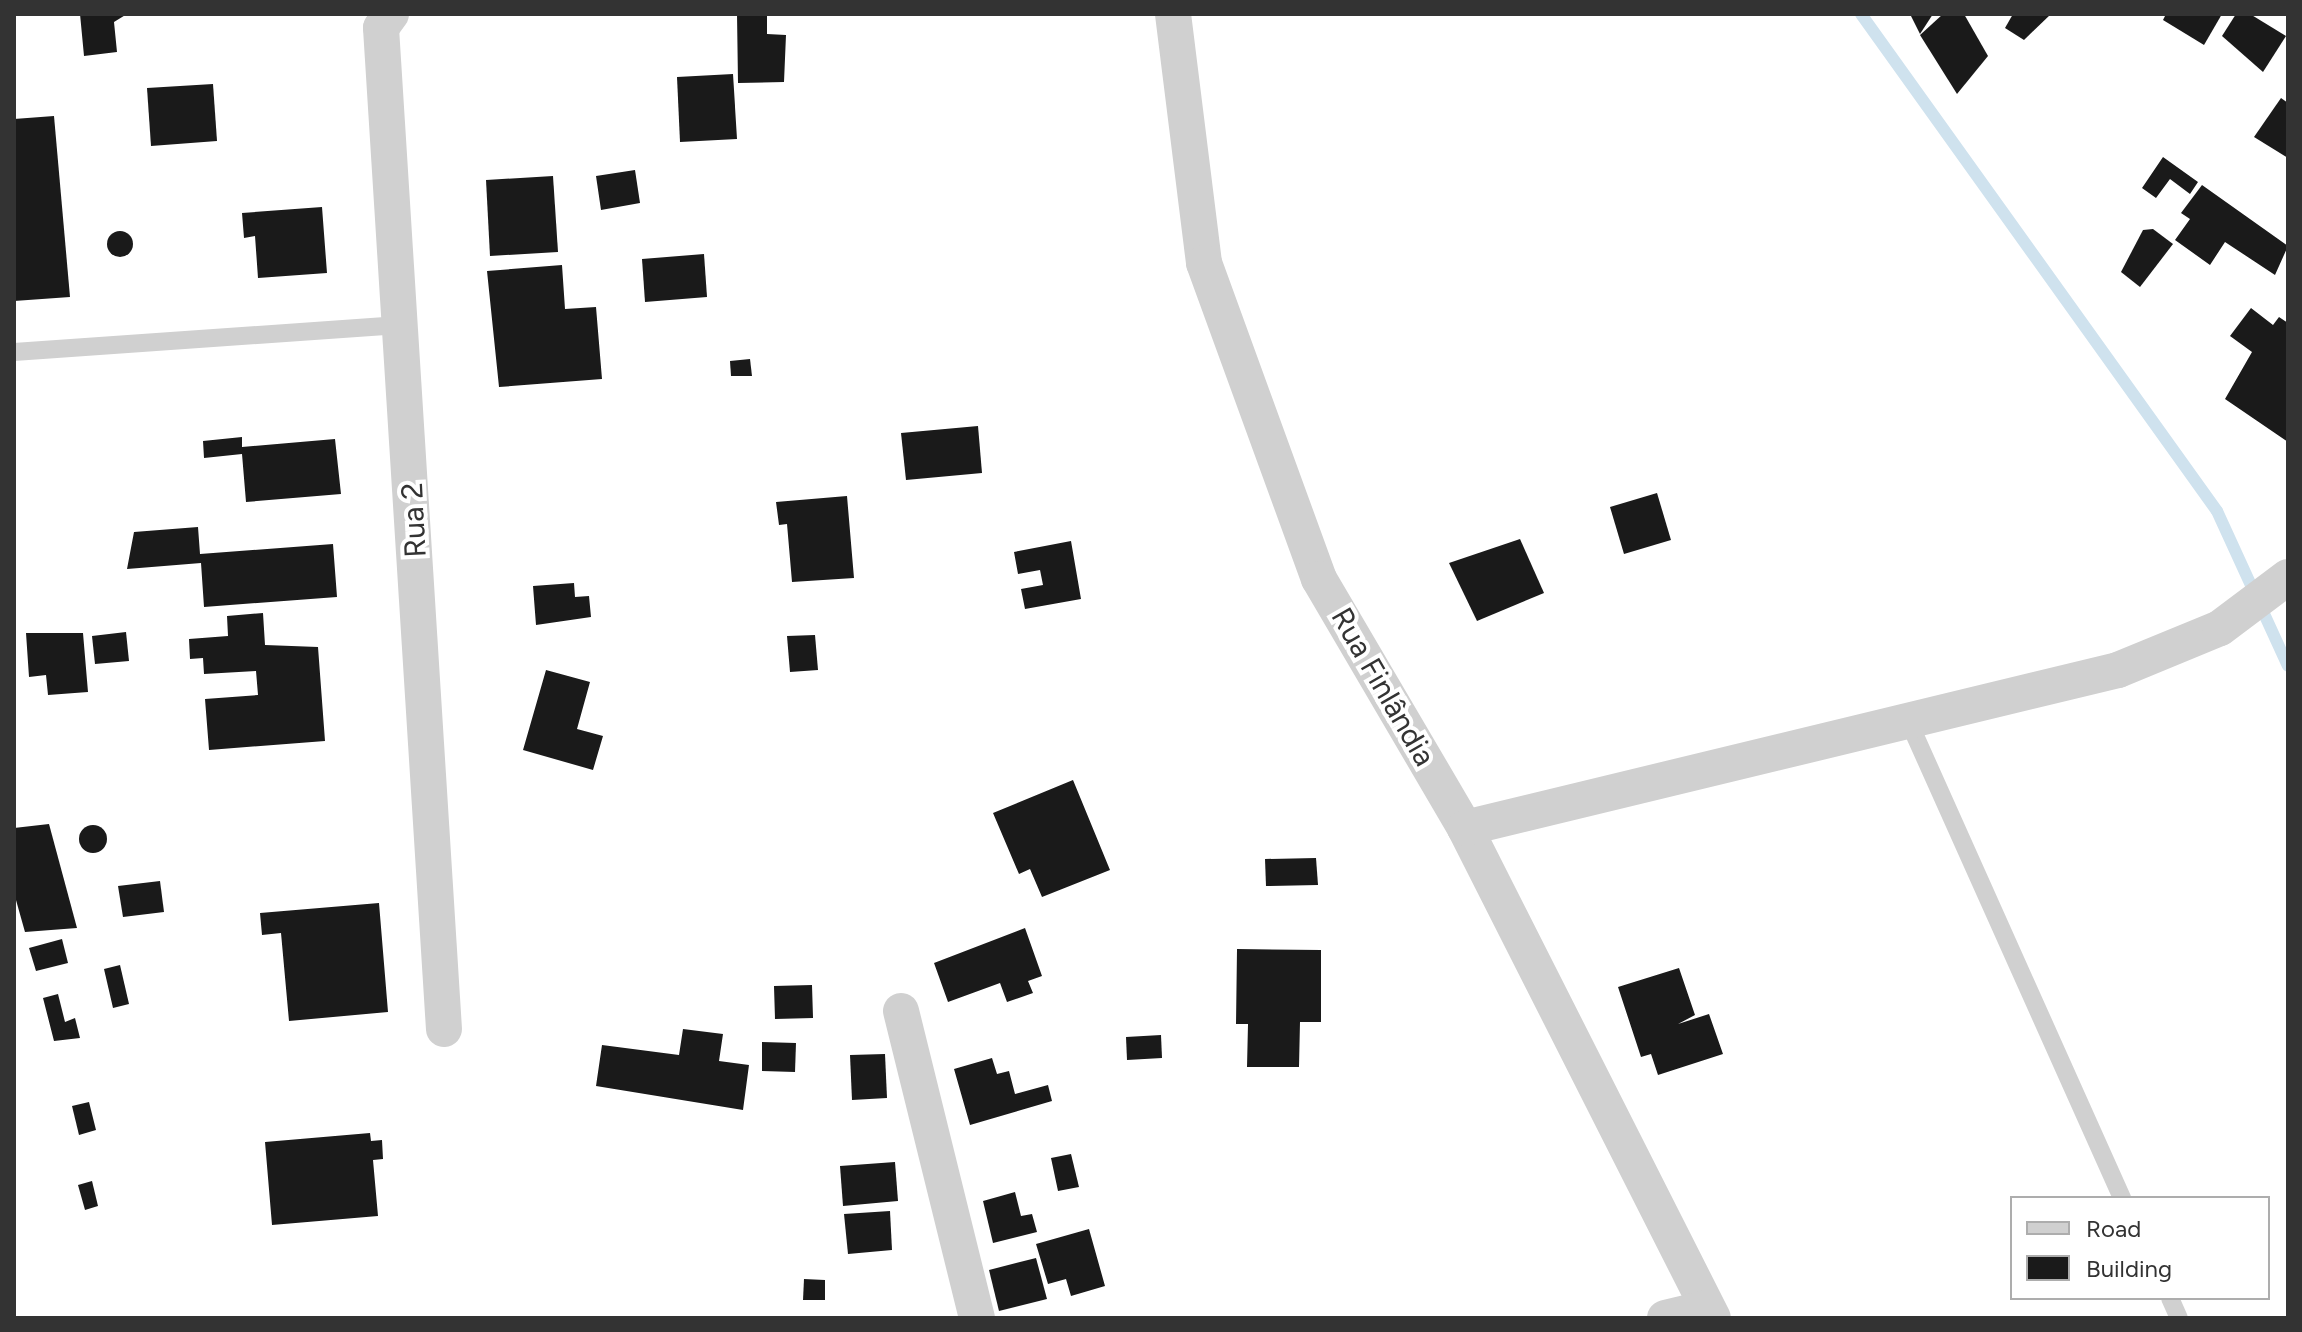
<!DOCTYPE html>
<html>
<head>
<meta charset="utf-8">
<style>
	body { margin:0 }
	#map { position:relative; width:2302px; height:1332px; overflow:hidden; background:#fff; font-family:Figtree,sans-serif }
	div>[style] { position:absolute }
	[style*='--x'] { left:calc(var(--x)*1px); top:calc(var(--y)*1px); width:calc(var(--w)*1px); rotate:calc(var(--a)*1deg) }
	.stream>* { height:12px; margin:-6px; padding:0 6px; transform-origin:6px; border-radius:6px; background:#cfe2ee }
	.building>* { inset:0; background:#1a1a1a }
	.round { border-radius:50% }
	.service>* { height:18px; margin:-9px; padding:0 9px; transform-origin:9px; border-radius:9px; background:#d0d0d0 }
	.minor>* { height:36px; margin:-18px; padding:0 18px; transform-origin:18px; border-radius:18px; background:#d0d0d0 }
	span { translate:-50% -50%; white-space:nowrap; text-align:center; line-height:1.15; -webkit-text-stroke:8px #fff; paint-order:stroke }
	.street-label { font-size:30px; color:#333 }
	.frame { position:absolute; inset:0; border:16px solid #333; pointer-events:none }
	.legend { position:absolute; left:2010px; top:1196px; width:260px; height:104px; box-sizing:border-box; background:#fff; border:2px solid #adadad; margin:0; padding:10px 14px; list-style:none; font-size:24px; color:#333 }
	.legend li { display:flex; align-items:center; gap:16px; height:40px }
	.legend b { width:40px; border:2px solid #adadad }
</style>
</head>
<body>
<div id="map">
	<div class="stream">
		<div style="--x:1861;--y:14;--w:611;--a:54.39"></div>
		<div style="--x:2217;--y:511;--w:170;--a:65.4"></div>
	</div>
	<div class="building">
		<div style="clip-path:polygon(80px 14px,127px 14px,114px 22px,117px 52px,84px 56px)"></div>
		<div style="clip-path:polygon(737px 14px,767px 14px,767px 34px,786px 35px,784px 82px,738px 83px)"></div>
		<div style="clip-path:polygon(1910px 14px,1933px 14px,1920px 34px)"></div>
		<div style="clip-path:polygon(1943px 14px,1964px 14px,1988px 56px,1957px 94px,1920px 35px)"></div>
		<div style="clip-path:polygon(2013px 14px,2051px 14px,2024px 40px,2005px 28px)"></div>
		<div style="clip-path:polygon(2166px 14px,2222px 14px,2204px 45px,2163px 20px)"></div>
		<div style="clip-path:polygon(2236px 14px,2250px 14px,2286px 36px,2263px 72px,2222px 36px)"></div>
		<div style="clip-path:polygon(733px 74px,737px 139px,680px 142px,677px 77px)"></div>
		<div style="clip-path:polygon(213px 84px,217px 141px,151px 146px,147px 88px)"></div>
		<div style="clip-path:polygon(2281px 98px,2288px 103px,2288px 158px,2254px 137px)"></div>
		<div style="clip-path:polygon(54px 116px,70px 297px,14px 301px,14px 119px)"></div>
		<div style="clip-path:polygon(2163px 157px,2198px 182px,2190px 194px,2170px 179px,2156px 198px,2142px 188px)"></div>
		<div style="clip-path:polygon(635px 170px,640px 203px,601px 210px,596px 176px)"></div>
		<div style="clip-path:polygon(553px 176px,558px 252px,490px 256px,486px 180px)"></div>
		<div style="clip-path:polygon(2202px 185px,2288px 246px,2275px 275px,2225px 242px,2210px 265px,2175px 240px,2190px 219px,2181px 213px)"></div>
		<div style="clip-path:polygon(322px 207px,327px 273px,258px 278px,255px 236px,244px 238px,242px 213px)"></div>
		<div style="clip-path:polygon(2153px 229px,2173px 244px,2140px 287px,2121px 272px,2143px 230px)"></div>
		<div class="round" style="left:107px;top:231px;width:26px;height:26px"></div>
		<div style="clip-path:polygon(704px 254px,707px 297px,645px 302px,642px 259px)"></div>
		<div style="clip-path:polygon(562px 265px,565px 309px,596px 307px,602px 379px,499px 387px,487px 271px)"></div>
		<div style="clip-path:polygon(2251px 308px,2273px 325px,2279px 317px,2288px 323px,2288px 442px,2225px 399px,2252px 352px,2230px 336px)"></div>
		<div style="clip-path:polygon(750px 359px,752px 376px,731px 376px,730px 361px)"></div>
		<div style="clip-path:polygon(978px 426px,982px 473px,906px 480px,901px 433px)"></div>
		<div style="clip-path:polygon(242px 437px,242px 447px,335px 439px,341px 494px,246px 502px,242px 454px,204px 458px,203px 441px)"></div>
		<div style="clip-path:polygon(1657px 493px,1671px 540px,1624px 554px,1610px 507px)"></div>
		<div style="clip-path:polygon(847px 496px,854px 578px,792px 582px,787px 524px,779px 525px,776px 502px)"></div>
		<div style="clip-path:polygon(198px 527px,200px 554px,333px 544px,337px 597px,204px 607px,201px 563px,127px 569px,134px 532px)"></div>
		<div style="clip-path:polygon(1520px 539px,1544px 593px,1477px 621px,1449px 563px)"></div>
		<div style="clip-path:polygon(1071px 541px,1081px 599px,1025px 609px,1021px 589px,1043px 585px,1040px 570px,1018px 574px,1014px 552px)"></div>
		<div style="clip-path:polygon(574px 583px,575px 597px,589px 596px,591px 617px,536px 625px,533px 586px)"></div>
		<div style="clip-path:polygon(263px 613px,265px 645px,318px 647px,325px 741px,209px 750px,205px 699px,258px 695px,256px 671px,204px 674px,203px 658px,190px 659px,189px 639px,228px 636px,227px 616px)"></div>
		<div style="clip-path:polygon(126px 632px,129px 661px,95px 664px,92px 636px)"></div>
		<div style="clip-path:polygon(26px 633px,83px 633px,88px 692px,48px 695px,46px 675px,29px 677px)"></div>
		<div style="clip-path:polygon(815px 635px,818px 670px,790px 672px,787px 636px)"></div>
		<div style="clip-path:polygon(546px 670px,590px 682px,577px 729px,603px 736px,593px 770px,523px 750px)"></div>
		<div style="clip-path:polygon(1073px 780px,1110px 870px,1042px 897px,1030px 869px,1019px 874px,993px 813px)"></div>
		<div style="clip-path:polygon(49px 824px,77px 928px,25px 932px,14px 893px,14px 828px)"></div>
		<div class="round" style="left:79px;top:825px;width:28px;height:28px"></div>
		<div style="clip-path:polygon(1316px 858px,1318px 885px,1266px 886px,1265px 859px)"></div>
		<div style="clip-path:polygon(160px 881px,164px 912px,123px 917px,118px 886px)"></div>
		<div style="clip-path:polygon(379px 903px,388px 1012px,289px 1021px,281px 933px,262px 935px,260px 913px)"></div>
		<div style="clip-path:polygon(1025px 928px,1042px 976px,1028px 981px,1033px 993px,1007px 1002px,1000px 983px,948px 1002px,934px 963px)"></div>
		<div style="clip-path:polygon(62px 939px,68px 963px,36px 971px,29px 948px)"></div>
		<div style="clip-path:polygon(1237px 949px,1321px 950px,1321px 1022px,1300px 1022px,1299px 1067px,1247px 1067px,1248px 1024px,1236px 1024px)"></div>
		<div style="clip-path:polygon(120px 965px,129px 1004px,113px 1008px,104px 969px)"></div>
		<div style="clip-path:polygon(1679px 968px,1695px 1015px,1678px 1024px,1709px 1014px,1723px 1054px,1658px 1075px,1651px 1054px,1641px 1057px,1618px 987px)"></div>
		<div style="clip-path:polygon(812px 985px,813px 1018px,775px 1019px,774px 986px)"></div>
		<div style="clip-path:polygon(58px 994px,65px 1022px,75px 1018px,80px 1038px,54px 1041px,43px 998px)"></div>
		<div style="clip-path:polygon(683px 1029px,723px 1034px,719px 1061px,749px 1065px,743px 1110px,596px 1086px,602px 1045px,679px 1055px)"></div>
		<div style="clip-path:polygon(1161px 1035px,1162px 1058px,1127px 1060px,1126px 1037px)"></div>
		<div style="clip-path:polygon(762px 1042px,796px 1043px,795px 1072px,762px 1071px)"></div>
		<div style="clip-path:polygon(885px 1054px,887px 1098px,852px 1100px,850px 1055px)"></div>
		<div style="clip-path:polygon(992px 1058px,997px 1074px,1009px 1071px,1015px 1094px,1048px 1085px,1052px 1101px,970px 1125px,954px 1069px)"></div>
		<div style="clip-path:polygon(89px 1102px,96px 1130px,79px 1135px,72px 1106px)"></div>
		<div style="clip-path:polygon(370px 1133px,371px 1141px,382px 1140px,383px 1159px,373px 1160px,378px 1216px,272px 1225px,265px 1142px)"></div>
		<div style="clip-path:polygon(1071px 1154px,1079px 1187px,1058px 1191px,1051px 1158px)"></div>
		<div style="clip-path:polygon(895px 1162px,898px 1201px,843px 1206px,840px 1166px)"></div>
		<div style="clip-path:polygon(92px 1181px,98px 1206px,85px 1210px,78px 1185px)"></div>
		<div style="clip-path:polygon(1015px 1192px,1021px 1216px,1032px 1214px,1037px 1232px,993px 1243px,983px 1201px)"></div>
		<div style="clip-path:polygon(890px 1211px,892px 1250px,848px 1254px,844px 1214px)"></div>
		<div style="clip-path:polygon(1089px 1229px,1105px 1286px,1071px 1296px,1066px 1279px,1048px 1284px,1036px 1244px)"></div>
		<div style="clip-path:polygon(1036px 1258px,1047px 1299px,999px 1311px,989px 1270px)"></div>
		<div style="clip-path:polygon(804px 1279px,825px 1280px,825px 1300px,803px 1300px)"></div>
	</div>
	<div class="service">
		<div style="--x:14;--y:352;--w:390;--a:-4"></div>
		<div style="--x:1908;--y:720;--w:524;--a:65.88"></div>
		<div style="--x:2170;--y:1298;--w:22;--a:66"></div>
	</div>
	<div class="minor">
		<div style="--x:391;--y:14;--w:17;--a:126"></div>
		<div style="--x:381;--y:28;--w:1003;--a:86.4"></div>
		<div style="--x:1173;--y:14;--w:251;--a:82.9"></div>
		<div style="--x:1204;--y:263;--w:336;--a:70"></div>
		<div style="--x:1319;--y:579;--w:289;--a:59.6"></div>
		<div style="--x:1465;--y:828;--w:549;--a:63.16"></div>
		<div style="--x:1465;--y:828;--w:672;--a:-13.6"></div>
		<div style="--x:2118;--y:670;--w:110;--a:-22.4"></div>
		<div style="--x:2220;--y:628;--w:85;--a:-36.9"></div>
		<div style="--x:901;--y:1011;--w:316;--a:76.1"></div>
		<div style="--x:1665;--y:1318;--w:43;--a:-13.4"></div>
	</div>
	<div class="street-label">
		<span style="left:414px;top:520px;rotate:-93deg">Rua 2</span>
		<span style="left:1383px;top:687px;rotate:60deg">Rua Finlândia</span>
	</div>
	<div class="frame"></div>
	<ul class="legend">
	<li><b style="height:10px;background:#d0d0d0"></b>Road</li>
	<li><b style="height:22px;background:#1a1a1a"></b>Building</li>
	</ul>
</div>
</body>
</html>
